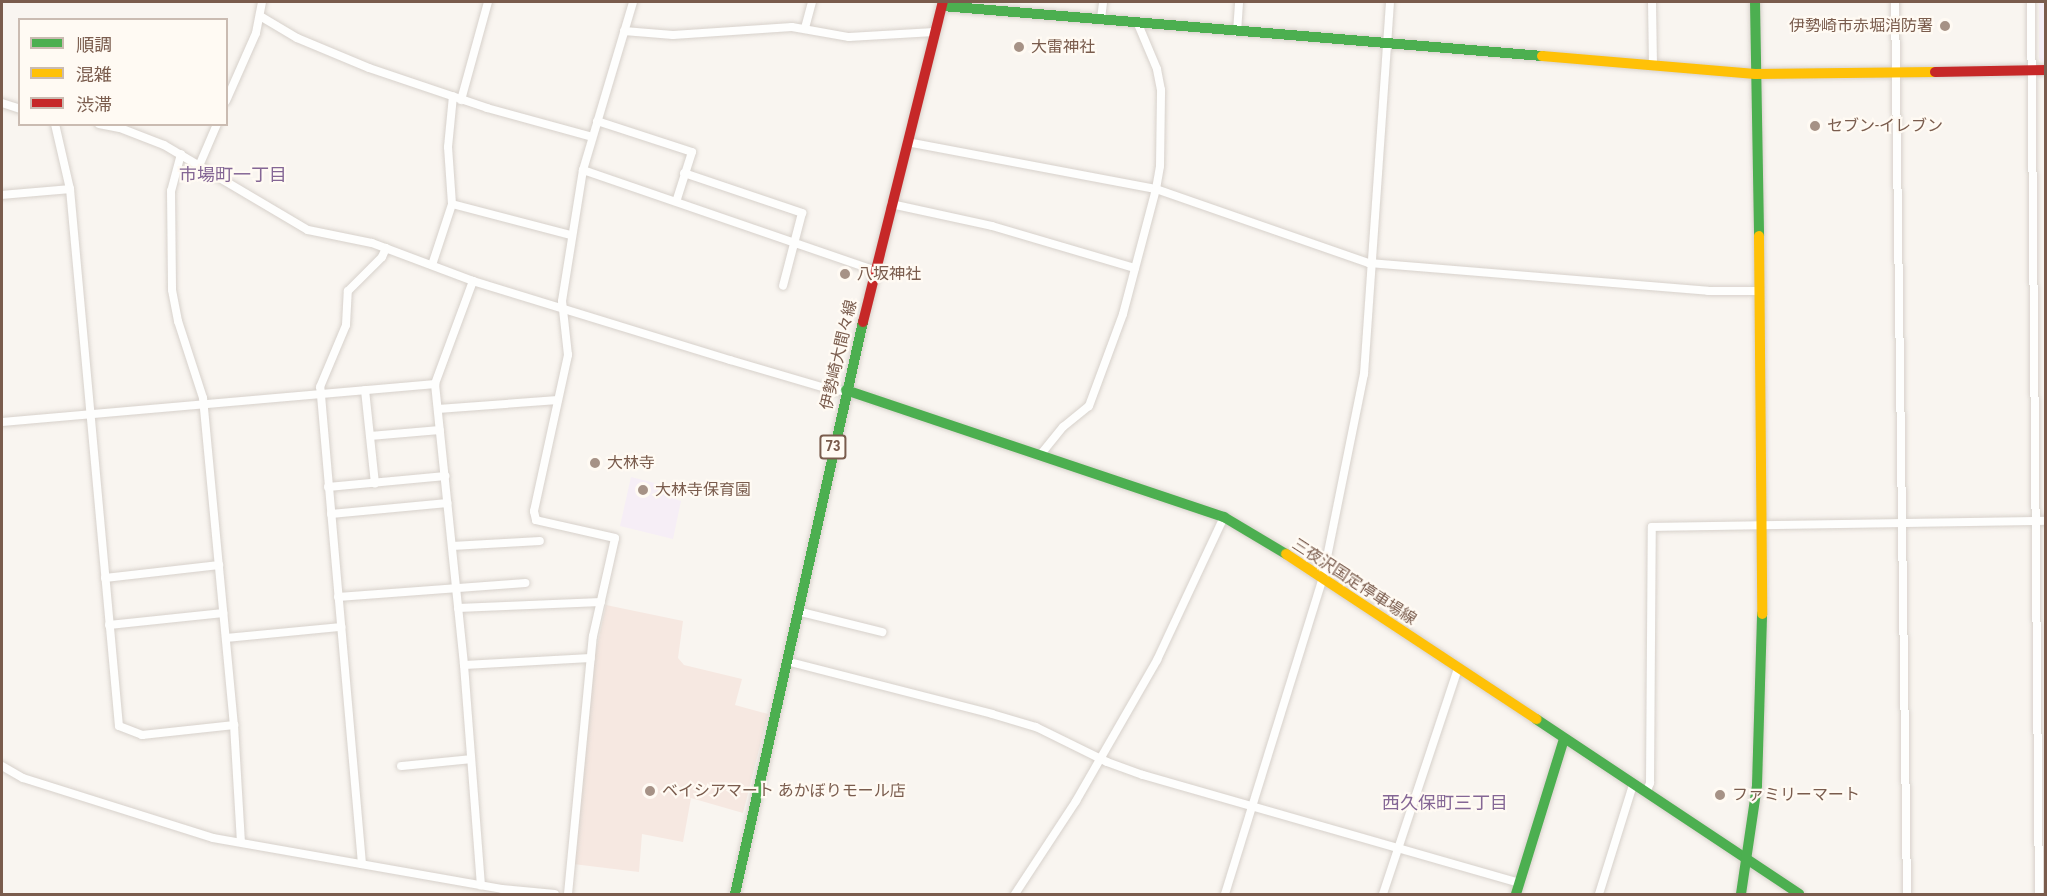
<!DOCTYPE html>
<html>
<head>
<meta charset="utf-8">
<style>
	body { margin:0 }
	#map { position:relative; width:2047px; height:896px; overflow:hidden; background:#f9f5f0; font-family:"Roboto Condensed","Noto Sans JP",sans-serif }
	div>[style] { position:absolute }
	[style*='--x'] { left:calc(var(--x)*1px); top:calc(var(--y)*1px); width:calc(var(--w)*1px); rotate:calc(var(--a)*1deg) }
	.commercial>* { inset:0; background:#f6e8e1 }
	.education>* { inset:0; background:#f6eef6 }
	.roads { filter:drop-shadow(0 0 2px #d7d1cb) drop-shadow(0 0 2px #d7d1cb) }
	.street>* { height:8px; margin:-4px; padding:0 4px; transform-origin:4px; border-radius:4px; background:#fefefd }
	.fast>* { height:10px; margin:-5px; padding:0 5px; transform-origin:5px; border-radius:5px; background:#4caf50 }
	.slow>* { height:10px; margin:-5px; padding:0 5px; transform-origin:5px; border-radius:5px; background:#ffc107 }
	.jam>* { height:10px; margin:-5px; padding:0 5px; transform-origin:5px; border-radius:5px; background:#c62828 }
	.dots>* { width:16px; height:16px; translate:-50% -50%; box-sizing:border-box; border:3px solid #fffaf3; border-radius:50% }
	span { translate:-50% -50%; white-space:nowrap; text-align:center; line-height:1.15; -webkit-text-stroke:4.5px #fffaf3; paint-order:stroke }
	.shield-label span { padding:2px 4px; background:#fffaf3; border:2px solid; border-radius:4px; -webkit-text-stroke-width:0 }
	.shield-label { font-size:15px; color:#7a5c4d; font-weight:700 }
	.poi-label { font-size:16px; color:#7a5c4d }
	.right { translate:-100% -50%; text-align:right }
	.left { translate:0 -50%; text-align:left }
	.street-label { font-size:16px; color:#7a5c4d }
	.neighbourhood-label { font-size:18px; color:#846695 }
	.frame { position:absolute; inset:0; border:3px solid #7a5c4d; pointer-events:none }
	.legend { position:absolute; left:18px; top:18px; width:210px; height:108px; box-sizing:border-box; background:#fffaf3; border:2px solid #cabbb1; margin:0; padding:8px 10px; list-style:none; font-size:18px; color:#7a5c4d }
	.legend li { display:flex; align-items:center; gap:12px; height:30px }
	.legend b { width:30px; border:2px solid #cabbb1 }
</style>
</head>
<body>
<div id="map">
	<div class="commercial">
		<div style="clip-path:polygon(606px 605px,683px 621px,678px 658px,684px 665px,742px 679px,735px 705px,768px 714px,743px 813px,691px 798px,683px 842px,642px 834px,639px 872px,573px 864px,594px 660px)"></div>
	</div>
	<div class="education">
		<div style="clip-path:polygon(2039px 2px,2045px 2px,2045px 63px,2039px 59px)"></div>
		<div style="clip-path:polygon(631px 477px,670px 487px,671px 498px,681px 501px,673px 539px,620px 526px)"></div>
	</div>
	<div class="roads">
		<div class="street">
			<div style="--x:1652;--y:2;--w:63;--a:89.1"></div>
			<div style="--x:1895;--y:2;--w:892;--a:89.23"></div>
			<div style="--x:2031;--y:2;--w:892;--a:89.49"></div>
			<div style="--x:260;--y:16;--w:43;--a:30.7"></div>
			<div style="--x:297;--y:38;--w:78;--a:22.6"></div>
			<div style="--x:369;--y:68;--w:125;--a:18.7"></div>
			<div style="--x:487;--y:108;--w:109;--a:15.4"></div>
			<div style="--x:1101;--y:19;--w:17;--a:-83"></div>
			<div style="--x:805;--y:28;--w:27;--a:-75"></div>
			<div style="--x:624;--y:31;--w:49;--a:4.7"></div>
			<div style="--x:673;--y:35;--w:119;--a:-3.8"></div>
			<div style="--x:792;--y:27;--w:58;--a:10"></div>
			<div style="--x:849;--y:37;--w:85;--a:-3.4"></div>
			<div style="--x:1237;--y:32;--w:30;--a:-86"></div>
			<div style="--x:461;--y:100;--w:102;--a:-74.6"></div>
			<div style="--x:226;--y:101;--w:74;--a:-66.2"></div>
			<div style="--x:256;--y:33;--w:32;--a:-79"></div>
			<div style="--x:2;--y:103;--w:19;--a:18"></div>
			<div style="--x:597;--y:121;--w:100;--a:18.1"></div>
			<div style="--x:692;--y:152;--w:52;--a:107.7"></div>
			<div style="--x:55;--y:124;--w:67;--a:77"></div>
			<div style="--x:70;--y:189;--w:539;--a:84.79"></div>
			<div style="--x:119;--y:726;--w:25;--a:21"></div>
			<div style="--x:142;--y:735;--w:93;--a:-6.2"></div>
			<div style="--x:99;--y:124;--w:21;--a:11"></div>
			<div style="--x:120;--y:128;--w:47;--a:21.1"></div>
			<div style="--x:164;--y:145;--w:167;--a:30.6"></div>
			<div style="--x:308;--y:230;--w:65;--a:11.5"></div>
			<div style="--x:372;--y:243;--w:108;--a:20.6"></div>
			<div style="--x:473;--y:281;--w:269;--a:17.1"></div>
			<div style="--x:730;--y:360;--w:109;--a:16.4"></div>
			<div style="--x:835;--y:391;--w:11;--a:-5"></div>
			<div style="--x:907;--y:142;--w:253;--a:10.7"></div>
			<div style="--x:1156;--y:189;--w:225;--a:19.2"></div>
			<div style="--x:1369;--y:263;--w:340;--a:4.7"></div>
			<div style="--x:1708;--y:291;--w:51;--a:0"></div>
			<div style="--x:181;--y:154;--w:38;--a:105"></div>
			<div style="--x:171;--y:191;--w:99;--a:89.4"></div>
			<div style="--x:172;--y:290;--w:32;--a:79"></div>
			<div style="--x:178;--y:321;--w:81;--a:72"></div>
			<div style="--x:203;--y:398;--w:328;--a:84.6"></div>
			<div style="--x:234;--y:725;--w:117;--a:86.6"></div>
			<div style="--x:199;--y:166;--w:46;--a:-66.8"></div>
			<div style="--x:583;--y:170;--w:308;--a:19"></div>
			<div style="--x:684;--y:173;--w:125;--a:18.7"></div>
			<div style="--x:802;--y:213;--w:75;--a:104.6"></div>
			<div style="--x:2;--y:195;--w:68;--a:-5"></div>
			<div style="--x:452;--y:204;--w:123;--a:14.6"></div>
			<div style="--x:891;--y:204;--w:103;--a:12.3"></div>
			<div style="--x:992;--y:226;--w:149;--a:16.4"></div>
			<div style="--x:432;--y:265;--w:64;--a:-71.8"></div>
			<div style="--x:452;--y:204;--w:57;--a:-94"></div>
			<div style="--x:448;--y:147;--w:51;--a:-84.4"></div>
			<div style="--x:473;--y:281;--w:110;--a:110.3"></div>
			<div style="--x:435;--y:384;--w:282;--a:84.1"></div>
			<div style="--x:464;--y:665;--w:221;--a:85.6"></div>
			<div style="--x:365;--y:390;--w:94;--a:83.9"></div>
			<div style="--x:438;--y:409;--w:120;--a:-4.3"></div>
			<div style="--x:2;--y:422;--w:435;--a:-5"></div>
			<div style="--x:370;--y:436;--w:70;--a:-4.9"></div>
			<div style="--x:1041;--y:454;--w:35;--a:-51"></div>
			<div style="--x:1063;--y:427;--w:33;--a:-39"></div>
			<div style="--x:1089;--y:406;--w:98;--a:-69.7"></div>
			<div style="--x:1123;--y:314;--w:129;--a:-75.2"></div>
			<div style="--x:1156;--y:189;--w:23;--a:-80"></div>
			<div style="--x:1160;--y:166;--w:76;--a:-89.2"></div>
			<div style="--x:1161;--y:90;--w:21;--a:-101"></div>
			<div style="--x:1157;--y:69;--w:49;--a:-112.9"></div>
			<div style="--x:328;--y:487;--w:118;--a:-5.4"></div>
			<div style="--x:331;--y:514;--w:117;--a:-5.4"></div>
			<div style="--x:452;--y:546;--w:88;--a:-3.3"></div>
			<div style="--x:105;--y:578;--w:115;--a:-6.5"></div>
			<div style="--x:338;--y:597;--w:188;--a:-4.3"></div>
			<div style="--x:458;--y:608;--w:143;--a:-2.4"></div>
			<div style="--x:797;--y:611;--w:88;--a:13.9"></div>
			<div style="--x:109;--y:625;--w:115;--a:-6"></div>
			<div style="--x:226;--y:638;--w:116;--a:-5.5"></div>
			<div style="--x:786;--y:661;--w:213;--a:14.4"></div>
			<div style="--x:992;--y:714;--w:46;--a:16.5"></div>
			<div style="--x:1036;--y:727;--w:79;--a:26.2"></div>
			<div style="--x:1107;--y:762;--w:38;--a:20"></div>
			<div style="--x:1143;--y:775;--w:391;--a:16"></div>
			<div style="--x:464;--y:665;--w:127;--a:-3.2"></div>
			<div style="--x:2;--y:766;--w:24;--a:30"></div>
			<div style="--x:23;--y:778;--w:199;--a:17.5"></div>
			<div style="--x:213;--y:838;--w:293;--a:10"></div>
			<div style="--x:502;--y:889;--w:53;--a:5.4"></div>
			<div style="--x:401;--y:766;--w:70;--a:-5.7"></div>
			<div style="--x:1646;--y:793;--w:11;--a:-68"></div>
			<div style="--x:1650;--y:783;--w:256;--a:-89.6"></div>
			<div style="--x:1652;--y:527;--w:394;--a:-0.9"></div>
			<div style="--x:362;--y:864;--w:479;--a:-95"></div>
			<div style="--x:320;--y:387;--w:67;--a:-67.2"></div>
			<div style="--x:346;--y:325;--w:34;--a:-87"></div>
			<div style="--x:348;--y:291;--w:48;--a:-45"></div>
			<div style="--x:382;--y:257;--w:10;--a:-66"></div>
			<div style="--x:568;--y:894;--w:259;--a:-84.5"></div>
			<div style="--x:593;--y:636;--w:100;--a:-77.3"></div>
			<div style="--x:615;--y:538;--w:81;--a:-167.2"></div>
			<div style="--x:536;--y:520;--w:9;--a:-103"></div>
			<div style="--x:534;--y:511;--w:160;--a:-77.7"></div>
			<div style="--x:568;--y:355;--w:54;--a:-96.3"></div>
			<div style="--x:562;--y:301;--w:133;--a:-80.9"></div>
			<div style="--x:583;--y:170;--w:175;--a:-73.4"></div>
			<div style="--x:1015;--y:894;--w:111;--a:-56.7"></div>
			<div style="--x:1076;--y:801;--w:163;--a:-60.1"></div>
			<div style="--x:1157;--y:660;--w:158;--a:-64.9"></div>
			<div style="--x:1225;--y:894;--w:332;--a:-72.8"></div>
			<div style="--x:1323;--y:577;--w:207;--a:-78.6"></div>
			<div style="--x:1364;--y:374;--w:373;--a:-86"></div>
			<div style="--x:1383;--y:894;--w:238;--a:-71.6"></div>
			<div style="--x:1599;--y:894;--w:114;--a:-72.7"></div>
		</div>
		<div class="fast">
			<div style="--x:1755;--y:2;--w:234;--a:89"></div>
			<div style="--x:942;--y:6;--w:602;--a:4.76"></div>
			<div style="--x:846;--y:390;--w:399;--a:18.6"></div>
			<div style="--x:1224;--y:517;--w:72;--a:30.8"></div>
			<div style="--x:1536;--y:719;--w:316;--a:33.6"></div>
			<div style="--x:735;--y:894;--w:586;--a:-77.39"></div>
			<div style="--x:1516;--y:894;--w:162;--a:-72.8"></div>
			<div style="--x:1741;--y:894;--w:110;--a:-81.6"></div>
			<div style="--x:1757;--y:785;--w:171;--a:-88.3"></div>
		</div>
		<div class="slow">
			<div style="--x:1542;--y:56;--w:214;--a:4.8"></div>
			<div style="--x:1755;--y:74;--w:180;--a:-0.6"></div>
			<div style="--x:1759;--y:236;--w:378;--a:89.5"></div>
			<div style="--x:1286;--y:554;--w:300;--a:33.4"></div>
		</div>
		<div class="jam">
			<div style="--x:1935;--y:72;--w:111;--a:-1"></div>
			<div style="--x:863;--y:322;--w:330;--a:-76"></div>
		</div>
	</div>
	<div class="dots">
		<div style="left:1945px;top:26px;background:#a69286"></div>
		<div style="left:1019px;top:47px;background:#a69286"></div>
		<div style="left:1815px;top:126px;background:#a69286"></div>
		<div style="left:845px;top:274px;background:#a69286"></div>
		<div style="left:595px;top:463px;background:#a69286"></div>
		<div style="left:643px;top:490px;background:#a69286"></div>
		<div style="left:650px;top:791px;background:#a69286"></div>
		<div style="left:1720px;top:795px;background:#a69286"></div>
	</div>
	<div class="shield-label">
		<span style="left:833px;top:447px">73</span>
	</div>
	<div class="poi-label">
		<span class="right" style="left:1933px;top:26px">伊勢崎市赤堀消防署</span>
		<span class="left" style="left:1031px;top:47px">大雷神社</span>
		<span class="left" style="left:1827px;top:126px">セブン-イレブン</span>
		<span class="left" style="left:857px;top:274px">八坂神社</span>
		<span class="left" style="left:607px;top:463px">大林寺</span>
		<span class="left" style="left:655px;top:490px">大林寺保育園</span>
		<span class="left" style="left:662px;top:791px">ベイシアマート あかぼりモール店</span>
		<span class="left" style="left:1732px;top:795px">ファミリーマート</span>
	</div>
	<div class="street-label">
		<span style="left:839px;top:355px;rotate:-77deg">伊勢崎大間々線</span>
		<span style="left:1354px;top:582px;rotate:33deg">三夜沢国定停車場線</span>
	</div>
	<div class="neighbourhood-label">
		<span style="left:233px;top:175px">市場町一丁目</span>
		<span style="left:1445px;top:803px">西久保町三丁目</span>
	</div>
	<div class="frame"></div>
	<ul class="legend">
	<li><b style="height:8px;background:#4caf50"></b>順調</li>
	<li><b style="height:8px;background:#ffc107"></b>混雑</li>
	<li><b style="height:8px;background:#c62828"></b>渋滞</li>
	</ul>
</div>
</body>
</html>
